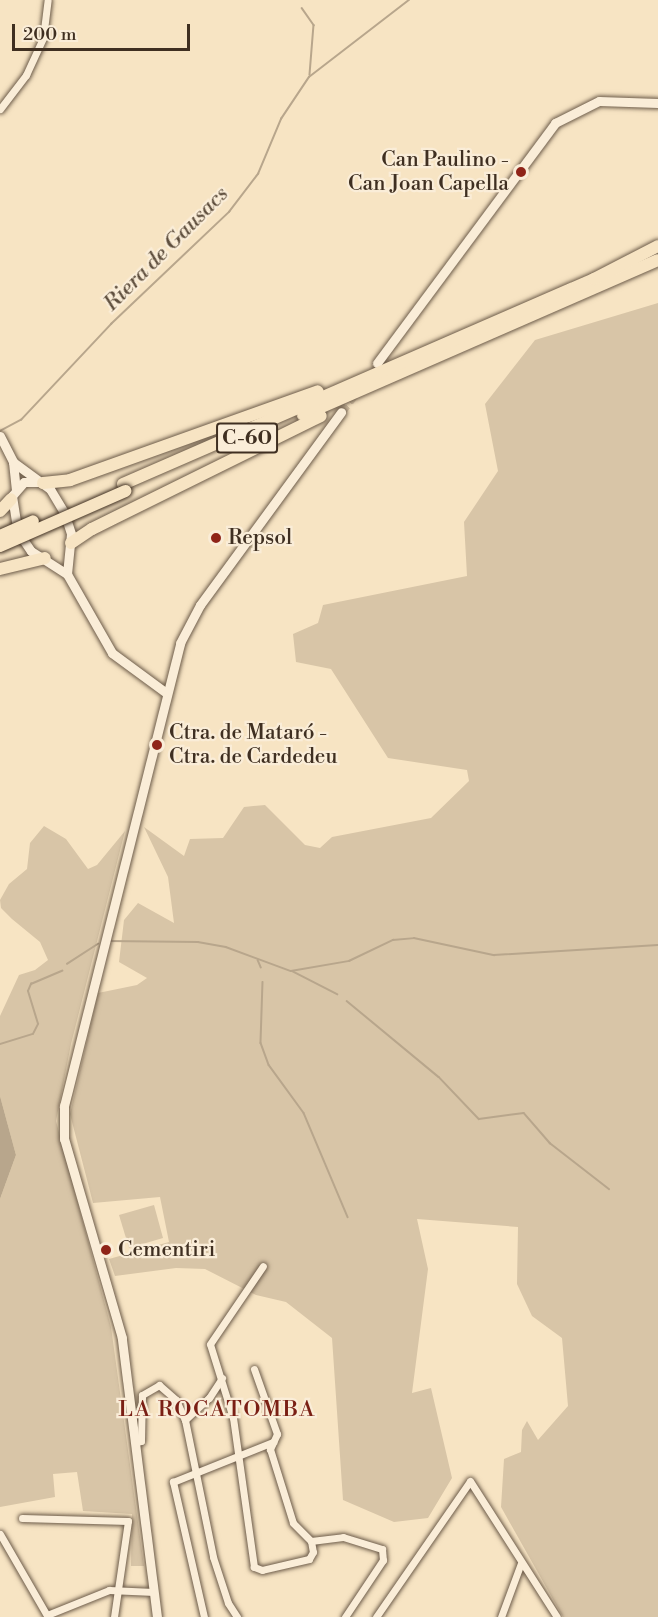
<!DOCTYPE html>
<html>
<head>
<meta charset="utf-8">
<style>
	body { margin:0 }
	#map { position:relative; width:658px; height:1617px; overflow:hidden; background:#f7e4c3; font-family:"Libre Bodoni",serif }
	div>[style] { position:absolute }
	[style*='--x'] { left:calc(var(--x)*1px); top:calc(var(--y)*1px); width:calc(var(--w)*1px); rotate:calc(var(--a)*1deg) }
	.green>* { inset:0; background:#d8c5a7 }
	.water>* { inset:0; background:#b8a68c }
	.stream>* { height:1.5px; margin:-0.75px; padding:0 0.75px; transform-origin:0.75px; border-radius:0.75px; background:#b8a68c }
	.secondary-tunnel>* { height:9px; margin-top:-4.5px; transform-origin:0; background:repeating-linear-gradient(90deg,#d2c0a3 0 9px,transparent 0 13.5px) }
	.roads { filter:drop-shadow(0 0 2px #6d5c4a) drop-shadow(0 0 2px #6d5c4a) }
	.street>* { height:7px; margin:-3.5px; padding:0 3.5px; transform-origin:3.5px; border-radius:3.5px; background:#faedd8 }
	.secondary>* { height:9px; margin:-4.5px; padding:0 4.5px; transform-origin:4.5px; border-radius:4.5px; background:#faedd8 }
	.highway>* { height:12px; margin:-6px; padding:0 6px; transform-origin:6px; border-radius:6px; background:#f7e4c3 }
	.bridges { filter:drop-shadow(0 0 2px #3f2f21) drop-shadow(0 0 2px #3f2f21) }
	.highway-bridge>* { height:12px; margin:-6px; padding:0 6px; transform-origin:6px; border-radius:6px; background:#f7e4c3 }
	.dots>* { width:16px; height:16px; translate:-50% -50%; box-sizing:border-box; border:3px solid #faedd8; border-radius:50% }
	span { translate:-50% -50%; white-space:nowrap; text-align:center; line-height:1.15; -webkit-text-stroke:4.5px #faedd8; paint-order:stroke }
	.shield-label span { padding:2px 4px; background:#faedd8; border:2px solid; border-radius:4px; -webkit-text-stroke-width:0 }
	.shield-label { font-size:20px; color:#3f2f21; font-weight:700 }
	.poi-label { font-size:21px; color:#3f2f21 }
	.right { translate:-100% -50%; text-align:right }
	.left { translate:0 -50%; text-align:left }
	.water-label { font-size:22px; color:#5d4d3c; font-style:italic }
	.neighbourhood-label { font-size:22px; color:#7a1f14; letter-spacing:1.5px }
	.scale { position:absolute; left:12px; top:24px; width:178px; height:27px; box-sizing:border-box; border:3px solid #3f2f21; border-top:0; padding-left:8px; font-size:18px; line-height:21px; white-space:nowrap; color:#3f2f21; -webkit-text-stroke:4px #faedd8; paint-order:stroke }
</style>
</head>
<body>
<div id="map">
	<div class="green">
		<div style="clip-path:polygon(658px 303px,658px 1617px,563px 1617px,501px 1507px,504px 1459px,521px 1452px,522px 1430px,527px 1421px,538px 1440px,568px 1406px,562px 1338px,532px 1316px,517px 1284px,518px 1227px,417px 1219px,428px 1269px,412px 1393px,431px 1388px,452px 1478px,428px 1518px,394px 1522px,343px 1500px,332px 1338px,286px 1302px,256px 1295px,205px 1269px,176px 1268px,115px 1276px,109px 1259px,169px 1242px,160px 1197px,93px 1203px,70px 1114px,98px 993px,137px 985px,147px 978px,119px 962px,124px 920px,138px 903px,174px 923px,168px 877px,144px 827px,184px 856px,190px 839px,223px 838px,244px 807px,265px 805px,305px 845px,320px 848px,332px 837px,431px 818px,469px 781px,467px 770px,388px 758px,331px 669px,296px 662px,293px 634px,318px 623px,323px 605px,467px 576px,464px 522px,498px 471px,485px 404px,535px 340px)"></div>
		<div style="clip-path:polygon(44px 826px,66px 839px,88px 869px,97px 865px,125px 831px,71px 1044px,56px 1121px,111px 1327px,144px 1566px,131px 1566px,132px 1514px,83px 1511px,77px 1472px,53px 1474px,55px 1497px,0 1507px,0 1199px,16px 1155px,0 1096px,0 1016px,19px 975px,35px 970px,48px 960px,40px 942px,12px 919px,1px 908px,0 900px,9px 884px,27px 869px,30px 843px)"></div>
		<div style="clip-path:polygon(154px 1205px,163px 1238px,129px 1248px,119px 1215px)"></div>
	</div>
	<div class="water">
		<div style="clip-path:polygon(0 1096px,16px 1155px,0 1199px)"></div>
	</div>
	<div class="stream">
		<div style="--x:302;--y:8;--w:21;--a:55"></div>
		<div style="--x:314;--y:25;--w:50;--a:94.6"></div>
		<div style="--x:0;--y:431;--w:24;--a:-28"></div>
		<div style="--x:21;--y:420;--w:132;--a:-46.8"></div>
		<div style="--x:111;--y:324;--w:163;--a:-43.5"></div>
		<div style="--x:229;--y:212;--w:48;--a:-52.7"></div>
		<div style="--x:258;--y:174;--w:60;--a:-67.3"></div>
		<div style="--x:281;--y:119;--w:50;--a:-56.3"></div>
		<div style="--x:309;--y:77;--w:126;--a:-37.6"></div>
		<div style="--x:108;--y:941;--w:90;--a:0.6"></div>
		<div style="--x:198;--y:942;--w:28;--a:10"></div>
		<div style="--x:226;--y:947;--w:69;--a:20.3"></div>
		<div style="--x:291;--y:971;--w:59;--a:-9.8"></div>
		<div style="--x:349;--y:961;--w:49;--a:-25.5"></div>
		<div style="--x:393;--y:940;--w:21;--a:-5"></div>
		<div style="--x:414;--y:938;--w:82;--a:12"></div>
		<div style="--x:494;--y:955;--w:164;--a:-3.5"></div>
		<div style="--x:258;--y:960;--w:8;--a:67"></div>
		<div style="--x:67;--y:964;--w:37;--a:-33"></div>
		<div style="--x:292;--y:971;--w:51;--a:27.1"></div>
		<div style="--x:263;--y:982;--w:61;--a:91.9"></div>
		<div style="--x:261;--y:1043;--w:23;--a:70"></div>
		<div style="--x:269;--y:1065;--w:59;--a:53.9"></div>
		<div style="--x:304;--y:1113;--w:113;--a:67.1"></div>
		<div style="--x:347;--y:1001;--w:119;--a:39.6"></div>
		<div style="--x:439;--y:1077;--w:58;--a:46.4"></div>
		<div style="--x:479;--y:1119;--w:45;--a:-7.6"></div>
		<div style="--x:524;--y:1113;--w:40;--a:49"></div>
		<div style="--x:550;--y:1143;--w:75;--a:37.9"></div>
		<div style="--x:0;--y:1044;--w:34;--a:-17"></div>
		<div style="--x:33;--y:1034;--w:11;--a:-63"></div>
		<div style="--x:38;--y:1024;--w:34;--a:-107"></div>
		<div style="--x:28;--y:991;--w:8;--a:-67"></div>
		<div style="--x:31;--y:984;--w:34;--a:-23"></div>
	</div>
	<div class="secondary-tunnel">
		<div style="--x:341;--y:412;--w:25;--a:-53"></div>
	</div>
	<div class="roads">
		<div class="street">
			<div style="--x:0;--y:109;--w:43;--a:-52.6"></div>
			<div style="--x:26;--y:75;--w:41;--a:-65.3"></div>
			<div style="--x:43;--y:38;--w:38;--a:-83"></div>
			<div style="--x:254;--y:1369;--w:69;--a:70.5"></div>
			<div style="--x:277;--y:1434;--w:17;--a:115"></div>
			<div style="--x:270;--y:1449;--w:77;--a:72.7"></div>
			<div style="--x:293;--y:1523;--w:25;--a:45"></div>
			<div style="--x:311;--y:1541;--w:11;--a:80"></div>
			<div style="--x:313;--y:1552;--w:8;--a:120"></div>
			<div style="--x:309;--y:1559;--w:48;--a:166.8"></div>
			<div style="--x:262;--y:1570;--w:9;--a:-159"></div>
			<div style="--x:254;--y:1567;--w:150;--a:-98"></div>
			<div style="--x:233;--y:1418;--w:77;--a:-107.3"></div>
			<div style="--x:210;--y:1344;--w:94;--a:-55.8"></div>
			<div style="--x:185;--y:1420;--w:33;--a:-43"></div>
			<div style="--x:209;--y:1398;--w:24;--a:-57"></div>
			<div style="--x:136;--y:1442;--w:5;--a:-11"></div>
			<div style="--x:141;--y:1441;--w:46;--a:-88.8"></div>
			<div style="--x:142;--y:1395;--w:20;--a:-30"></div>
			<div style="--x:159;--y:1385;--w:23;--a:41"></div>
			<div style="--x:176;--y:1400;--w:22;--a:66"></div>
			<div style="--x:185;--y:1420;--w:140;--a:78.4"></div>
			<div style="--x:213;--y:1557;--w:48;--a:71.9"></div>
			<div style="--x:228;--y:1603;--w:17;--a:57"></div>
			<div style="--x:22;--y:1518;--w:106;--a:1.6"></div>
			<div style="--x:128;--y:1521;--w:97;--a:98.3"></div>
			<div style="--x:0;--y:1534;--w:96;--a:60"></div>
			<div style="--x:311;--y:1541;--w:32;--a:-7"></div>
			<div style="--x:343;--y:1537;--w:41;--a:17.1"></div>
			<div style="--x:382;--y:1549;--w:11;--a:85"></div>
			<div style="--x:383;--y:1560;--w:69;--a:123.7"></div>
			<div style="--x:47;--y:1615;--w:67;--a:-22"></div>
			<div style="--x:109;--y:1590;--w:45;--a:2.5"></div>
			<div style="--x:204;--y:1617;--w:139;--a:-102.9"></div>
			<div style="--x:173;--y:1482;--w:108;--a:-21.8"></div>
			<div style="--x:376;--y:1617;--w:165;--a:-55.3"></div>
			<div style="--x:470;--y:1481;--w:161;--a:57.4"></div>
			<div style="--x:501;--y:1617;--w:58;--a:-69.7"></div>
		</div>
		<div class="secondary">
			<div style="--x:377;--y:363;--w:299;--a:-53.4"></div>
			<div style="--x:555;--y:123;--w:49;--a:-26.6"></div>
			<div style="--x:599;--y:101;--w:59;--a:1.9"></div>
			<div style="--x:0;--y:436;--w:29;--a:63"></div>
			<div style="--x:13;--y:462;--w:28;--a:84"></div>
			<div style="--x:13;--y:462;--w:46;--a:36.1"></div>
			<div style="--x:50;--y:489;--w:27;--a:59"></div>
			<div style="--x:64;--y:512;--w:23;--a:72"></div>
			<div style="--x:71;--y:534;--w:40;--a:95.7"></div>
			<div style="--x:38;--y:482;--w:14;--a:180"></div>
			<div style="--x:24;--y:482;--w:18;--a:131"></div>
			<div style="--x:12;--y:496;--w:36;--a:81"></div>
			<div style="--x:18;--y:532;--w:23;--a:56"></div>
			<div style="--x:31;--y:551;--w:43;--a:32.6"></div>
			<div style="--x:67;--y:574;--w:91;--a:60.3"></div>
			<div style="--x:112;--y:653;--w:66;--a:36.3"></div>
			<div style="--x:157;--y:1617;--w:281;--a:-97.2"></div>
			<div style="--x:122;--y:1338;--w:207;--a:-106.2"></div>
			<div style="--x:64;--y:1139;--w:33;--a:-90"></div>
			<div style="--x:64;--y:1106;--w:477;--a:-75.9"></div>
			<div style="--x:180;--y:643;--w:43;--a:-62.2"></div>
			<div style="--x:200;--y:605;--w:239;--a:-53.8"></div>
		</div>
		<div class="highway">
			<div style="--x:303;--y:415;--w:387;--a:-23.6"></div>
			<div style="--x:43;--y:483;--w:27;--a:-6"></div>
			<div style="--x:70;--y:480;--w:263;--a:-19.7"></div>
			<div style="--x:123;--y:484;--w:514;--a:-23.52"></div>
			<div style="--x:594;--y:279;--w:72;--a:-27.3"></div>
			<div style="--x:0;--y:511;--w:16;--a:-47"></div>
			<div style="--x:71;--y:543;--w:25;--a:-34"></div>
			<div style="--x:92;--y:529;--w:255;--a:-26.3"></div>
			<div style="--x:0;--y:569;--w:46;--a:-13.7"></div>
		</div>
	</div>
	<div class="bridges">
		<div class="highway-bridge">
			<div style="--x:0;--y:536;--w:36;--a:-24"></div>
			<div style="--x:0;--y:546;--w:137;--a:-23.7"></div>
		</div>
	</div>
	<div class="dots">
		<div style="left:521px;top:172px;background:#8f2418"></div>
		<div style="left:216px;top:538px;background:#8f2418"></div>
		<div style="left:157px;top:745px;background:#8f2418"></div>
		<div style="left:106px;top:1250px;background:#8f2418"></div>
	</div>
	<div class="shield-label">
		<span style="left:247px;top:438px">C-60</span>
	</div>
	<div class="poi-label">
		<span class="right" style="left:509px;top:172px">Can Paulino -<br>Can Joan Capella</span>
		<span class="left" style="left:228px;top:538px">Repsol</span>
		<span class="left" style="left:169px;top:745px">Ctra. de Mataró -<br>Ctra. de Cardedeu</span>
		<span class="left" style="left:118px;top:1250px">Cementiri</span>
	</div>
	<div class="water-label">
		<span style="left:166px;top:249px;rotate:-45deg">Riera de Gausacs</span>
	</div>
	<div class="neighbourhood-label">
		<span style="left:217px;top:1410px">LA ROCATOMBA</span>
	</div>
	<div class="scale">200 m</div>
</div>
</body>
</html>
